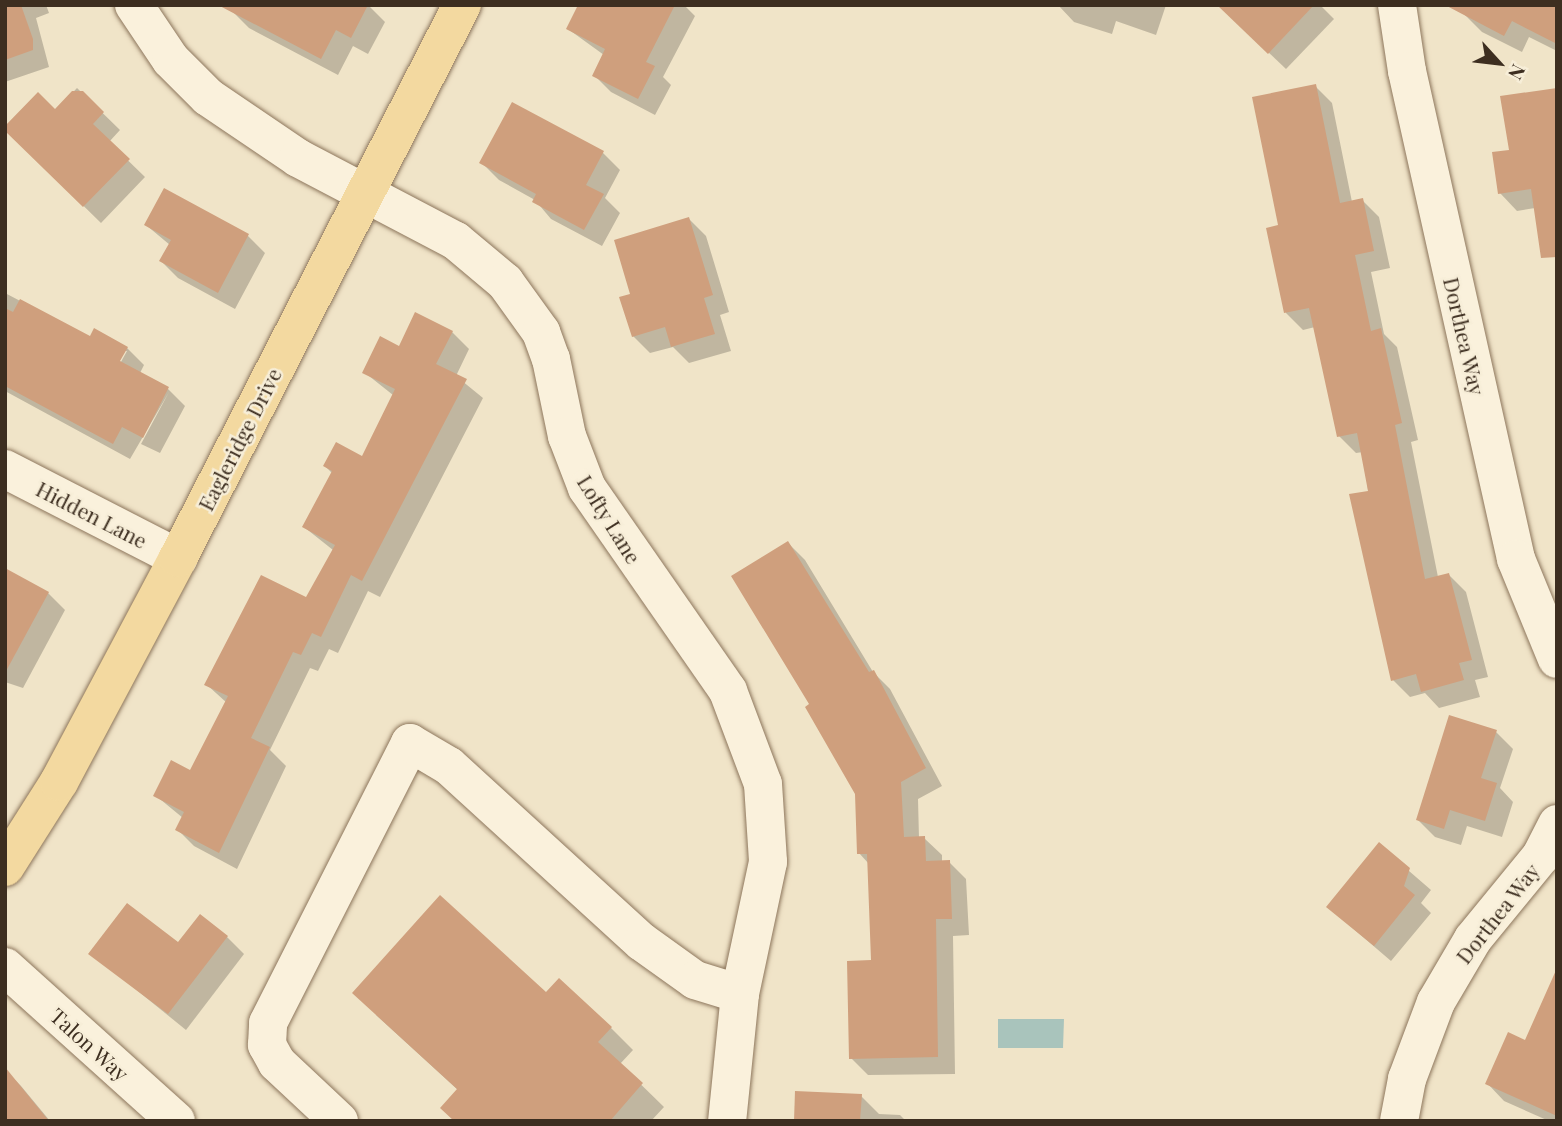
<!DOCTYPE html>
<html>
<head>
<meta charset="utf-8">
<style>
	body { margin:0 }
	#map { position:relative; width:1562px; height:1126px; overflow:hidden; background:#f0e4c8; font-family:"Playfair Display",serif }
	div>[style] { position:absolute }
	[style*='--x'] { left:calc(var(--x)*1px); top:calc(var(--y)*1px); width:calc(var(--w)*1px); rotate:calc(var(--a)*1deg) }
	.water>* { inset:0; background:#a9c4bc }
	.shadow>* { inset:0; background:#0003 }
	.building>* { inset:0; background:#cf9f7d }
	.roads { filter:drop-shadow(0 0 2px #8d765c) drop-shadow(0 0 2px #8d765c) }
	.minor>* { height:38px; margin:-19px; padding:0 19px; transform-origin:19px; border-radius:19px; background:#faf1dc }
	.major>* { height:38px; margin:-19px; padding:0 19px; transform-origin:19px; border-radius:19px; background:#f3d9a0 }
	span { translate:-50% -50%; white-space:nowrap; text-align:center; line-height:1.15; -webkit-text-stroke:5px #f7eed8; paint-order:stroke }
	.street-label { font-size:21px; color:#3d2e20 }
	.frame { position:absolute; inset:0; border:7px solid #3d2e20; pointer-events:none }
	.north { position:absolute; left:1464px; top:28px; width:70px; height:70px; -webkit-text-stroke:5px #f7eed8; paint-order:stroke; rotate:117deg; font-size:19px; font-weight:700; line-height:28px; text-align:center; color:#3d2e20 }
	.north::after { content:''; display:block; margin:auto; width:24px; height:32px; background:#3d2e20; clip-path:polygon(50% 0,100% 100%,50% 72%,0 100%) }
</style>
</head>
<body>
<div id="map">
	<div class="water">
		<div style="clip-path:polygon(998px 1019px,1064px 1019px,1063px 1048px,998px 1048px)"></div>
	</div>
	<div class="shadow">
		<div style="clip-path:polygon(5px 5px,46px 5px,49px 13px,36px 18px,49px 67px,5px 82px)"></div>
		<div style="clip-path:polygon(235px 5px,368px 5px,385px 22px,368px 54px,353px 46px,338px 75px,249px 28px,232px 11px)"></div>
		<div style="clip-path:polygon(605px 5px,684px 5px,695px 16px,663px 77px,671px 85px,655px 115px,611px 92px,594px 75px,604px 55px,568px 29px)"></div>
		<div style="clip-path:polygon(1058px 5px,1166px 5px,1156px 35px,1116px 21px,1112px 34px,1074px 22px)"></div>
		<div style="clip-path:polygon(1219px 5px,1320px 5px,1334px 19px,1286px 69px)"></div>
		<div style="clip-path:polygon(1557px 5px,1557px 51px,1529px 37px,1522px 52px,1482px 32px,1465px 15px)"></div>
		<div style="clip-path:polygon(1315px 86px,1332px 103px,1352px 202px,1362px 200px,1379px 217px,1390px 268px,1371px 272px,1384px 334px,1397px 347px,1418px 440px,1411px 442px,1438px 577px,1449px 575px,1466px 592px,1488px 677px,1475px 680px,1480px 697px,1439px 708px,1425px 693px,1410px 697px,1393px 680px,1363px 452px,1356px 453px,1339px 436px,1315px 327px,1303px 330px,1286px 313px,1280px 226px)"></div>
		<div style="clip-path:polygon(77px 88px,120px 130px,109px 142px,145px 177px,101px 223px,5px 129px,55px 111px)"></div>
		<div style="clip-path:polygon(1557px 90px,1535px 208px,1517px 211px,1500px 193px)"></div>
		<div style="clip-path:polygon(603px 153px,620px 170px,605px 198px,620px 213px,602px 246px,551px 219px,535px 200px,499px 180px,482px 163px)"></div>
		<div style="clip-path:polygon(165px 191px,248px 236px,265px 253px,235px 309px,178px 278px,161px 261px,170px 245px,146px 225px)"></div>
		<div style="clip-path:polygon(689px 219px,706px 236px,729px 312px,720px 315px,731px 351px,689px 363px,673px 347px,650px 353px,633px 336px,632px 295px)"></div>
		<div style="clip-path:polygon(evenodd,5px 293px,91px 338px,127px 348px,144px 365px,140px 373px,168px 389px,185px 406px,160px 453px,141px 444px,169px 392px,130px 459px,5px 391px,5px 293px,123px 351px,127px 351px,117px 369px,114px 368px,123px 351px)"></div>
		<div style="clip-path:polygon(452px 332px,469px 349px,456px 376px,483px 398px,380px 597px,368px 591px,338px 653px,329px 649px,318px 671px,310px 668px,270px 750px,286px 766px,237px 869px,194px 846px,177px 829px,183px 818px,155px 795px,191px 773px,227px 703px,206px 684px,307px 599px,333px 550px,304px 527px,332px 473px,325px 466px,362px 458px,393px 395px,364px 372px,400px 348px)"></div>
		<div style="clip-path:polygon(788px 543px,805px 560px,873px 672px,890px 689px,942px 786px,918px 799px,919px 838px,924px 838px,942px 855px,942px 862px,949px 862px,966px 879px,969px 935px,953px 936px,955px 1074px,868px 1075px,851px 1058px,873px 962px,869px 864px,859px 853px,857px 794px,812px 705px)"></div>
		<div style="clip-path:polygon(5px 570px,48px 593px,65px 610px,23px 688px,5px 682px)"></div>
		<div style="clip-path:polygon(1496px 732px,1513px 749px,1500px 788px,1513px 802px,1502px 837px,1467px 826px,1461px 845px,1435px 837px,1418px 820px)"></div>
		<div style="clip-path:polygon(1379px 845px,1431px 890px,1421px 903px,1431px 913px,1391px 961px,1328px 907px)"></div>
		<div style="clip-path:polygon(227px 937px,244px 954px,186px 1030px,91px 953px)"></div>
		<div style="clip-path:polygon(1557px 996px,1557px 1121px,1549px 1121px,1504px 1101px,1487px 1083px,1526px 1042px)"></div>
		<div style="clip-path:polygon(376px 1015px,611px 1028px,633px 1050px,620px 1064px,664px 1107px,651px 1121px,455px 1121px,458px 1090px)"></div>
		<div style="clip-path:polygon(5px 1070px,21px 1086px,50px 1121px,5px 1121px)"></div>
		<div style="clip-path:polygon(861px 1096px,879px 1114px,900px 1115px,906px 1121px,795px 1121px)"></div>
	</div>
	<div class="building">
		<div style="clip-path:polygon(5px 5px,21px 5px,33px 39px,33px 50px,5px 60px)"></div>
		<div style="clip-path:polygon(218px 5px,368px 5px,351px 38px,336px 30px,321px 59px)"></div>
		<div style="clip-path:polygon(578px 5px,675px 5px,646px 62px,655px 66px,638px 99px,592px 76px,605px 49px,566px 29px)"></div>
		<div style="clip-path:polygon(1217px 5px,1314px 5px,1268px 54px)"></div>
		<div style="clip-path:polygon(1445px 5px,1557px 5px,1557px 44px,1512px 21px,1504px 36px)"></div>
		<div style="clip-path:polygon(1316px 84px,1340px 203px,1363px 198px,1374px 251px,1355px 255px,1371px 331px,1381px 328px,1402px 423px,1395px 425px,1425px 579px,1449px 573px,1472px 660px,1459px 663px,1464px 680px,1421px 692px,1416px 674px,1391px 681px,1349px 494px,1368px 491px,1357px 433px,1337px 437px,1309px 308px,1284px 313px,1266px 228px,1278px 225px,1252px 97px)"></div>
		<div style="clip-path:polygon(1557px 88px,1557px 257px,1541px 258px,1531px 189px,1498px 194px,1492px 152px,1509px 150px,1500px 96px)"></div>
		<div style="clip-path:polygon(72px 91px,83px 91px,104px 112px,93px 124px,130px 159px,83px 207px,5px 131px,5px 126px,38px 92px,55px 109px)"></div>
		<div style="clip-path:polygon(512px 102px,604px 151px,586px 185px,604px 194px,584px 230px,532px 202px,536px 194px,479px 163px)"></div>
		<div style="clip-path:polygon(164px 188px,249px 234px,218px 293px,159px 261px,171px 240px,144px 225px)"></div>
		<div style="clip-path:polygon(689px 217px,713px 295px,704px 298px,715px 334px,671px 347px,665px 327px,632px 337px,619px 297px,630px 294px,614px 240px)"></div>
		<div style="clip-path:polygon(20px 299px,90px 336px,94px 328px,128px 347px,120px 361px,169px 387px,143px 438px,122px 427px,113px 444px,5px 386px,5px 308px,13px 312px)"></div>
		<div style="clip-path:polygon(415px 312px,453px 331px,436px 364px,467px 379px,362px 581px,351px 575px,321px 637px,312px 633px,301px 655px,293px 652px,251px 738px,270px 747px,219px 853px,175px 830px,184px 812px,153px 796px,171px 760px,190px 770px,228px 696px,204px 685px,261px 575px,306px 597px,335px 545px,302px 527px,332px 471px,323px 466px,336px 442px,362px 456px,395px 389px,362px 373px,380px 336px,399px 346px)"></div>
		<div style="clip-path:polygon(788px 541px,869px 672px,874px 670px,926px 768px,901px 782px,904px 837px,925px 836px,926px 861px,950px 860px,952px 919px,936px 919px,938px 1057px,849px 1059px,847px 961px,871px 960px,867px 854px,857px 854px,855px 794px,805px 707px,809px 704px,731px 576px)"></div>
		<div style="clip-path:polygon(5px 568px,49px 592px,5px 673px)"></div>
		<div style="clip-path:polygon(1449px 715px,1497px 730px,1481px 778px,1497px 783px,1485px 821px,1450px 810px,1444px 829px,1416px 820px)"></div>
		<div style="clip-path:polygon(1379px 842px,1410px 868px,1404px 886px,1415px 895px,1374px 946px,1326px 907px)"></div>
		<div style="clip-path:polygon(440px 895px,546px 992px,559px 978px,612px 1027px,598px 1042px,643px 1083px,610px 1121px,454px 1121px,440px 1108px,457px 1089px,352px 993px)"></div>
		<div style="clip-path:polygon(127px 903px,178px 942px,200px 914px,228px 936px,168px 1014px,88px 954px)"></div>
		<div style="clip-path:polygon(1557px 968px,1557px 1116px,1485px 1084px,1508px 1032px,1525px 1040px)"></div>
		<div style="clip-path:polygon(5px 1067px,49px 1121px,5px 1121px)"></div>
		<div style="clip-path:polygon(795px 1091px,862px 1094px,860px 1121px,794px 1121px)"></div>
	</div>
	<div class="roads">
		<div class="minor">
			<div style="--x:134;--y:5;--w:66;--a:56.1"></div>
			<div style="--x:171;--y:60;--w:52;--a:45"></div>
			<div style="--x:208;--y:97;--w:109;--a:34.1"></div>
			<div style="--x:298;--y:158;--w:178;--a:27.7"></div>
			<div style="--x:456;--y:241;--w:64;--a:39.9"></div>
			<div style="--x:505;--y:282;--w:62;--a:54.2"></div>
			<div style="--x:541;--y:332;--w:29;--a:70"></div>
			<div style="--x:551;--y:359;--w:79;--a:78.3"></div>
			<div style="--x:567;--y:436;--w:56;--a:69"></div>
			<div style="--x:587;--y:488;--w:247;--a:55.2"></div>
			<div style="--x:728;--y:691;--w:99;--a:69.4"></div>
			<div style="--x:763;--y:784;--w:78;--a:86.3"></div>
			<div style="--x:768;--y:862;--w:135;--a:102"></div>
			<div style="--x:740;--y:994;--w:128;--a:95.8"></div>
			<div style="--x:1397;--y:5;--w:67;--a:81.4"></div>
			<div style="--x:1407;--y:71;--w:500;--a:77.41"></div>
			<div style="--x:1516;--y:559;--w:108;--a:67.7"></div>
			<div style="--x:5;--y:469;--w:195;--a:27.2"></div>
			<div style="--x:5;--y:967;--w:230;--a:42"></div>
			<div style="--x:339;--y:1121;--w:85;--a:-136.9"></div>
			<div style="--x:277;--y:1063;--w:21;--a:-119"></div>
			<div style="--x:267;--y:1045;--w:22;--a:-87"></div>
			<div style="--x:268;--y:1023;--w:314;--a:-63.1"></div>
			<div style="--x:410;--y:743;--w:45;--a:30.5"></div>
			<div style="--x:449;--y:766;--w:261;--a:42.4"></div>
			<div style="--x:642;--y:942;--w:65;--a:35.6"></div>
			<div style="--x:695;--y:980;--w:47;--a:17.3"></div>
			<div style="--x:1399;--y:1121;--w:43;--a:-79.2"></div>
			<div style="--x:1407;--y:1079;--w:82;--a:-69.4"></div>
			<div style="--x:1436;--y:1002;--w:73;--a:-59.6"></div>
			<div style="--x:1473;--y:939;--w:107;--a:-50.7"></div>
			<div style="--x:1541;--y:856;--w:36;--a:-63"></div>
		</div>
		<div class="major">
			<div style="--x:5;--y:867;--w:101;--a:-57.6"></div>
			<div style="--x:59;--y:782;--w:254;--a:-62"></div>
			<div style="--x:178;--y:558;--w:622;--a:-62.82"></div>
		</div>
	</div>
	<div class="street-label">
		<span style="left:1465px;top:336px;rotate:77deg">Dorthea Way</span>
		<span style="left:239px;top:439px;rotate:-63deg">Eagleridge Drive</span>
		<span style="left:92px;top:514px;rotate:27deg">Hidden Lane</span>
		<span style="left:610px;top:519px;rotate:58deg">Lofty Lane</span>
		<span style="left:1497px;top:913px;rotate:-52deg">Dorthea Way</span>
		<span style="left:90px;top:1044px;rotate:42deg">Talon Way</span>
	</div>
	<div class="frame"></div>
	<div class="north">N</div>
</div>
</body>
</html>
